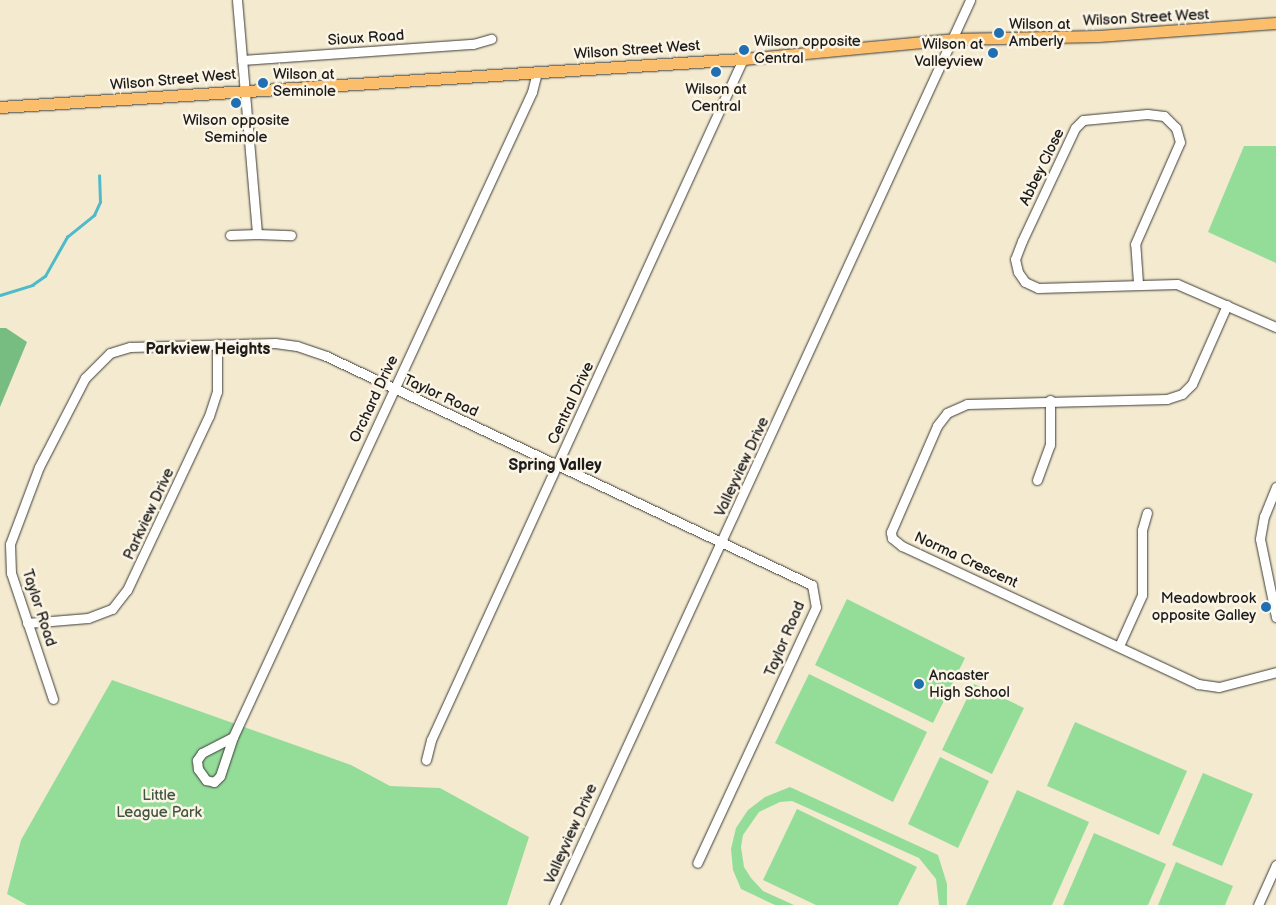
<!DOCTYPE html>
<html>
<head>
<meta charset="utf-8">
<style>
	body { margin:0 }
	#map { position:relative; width:1276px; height:905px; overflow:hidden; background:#f3eacf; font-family:"Balsamiq Sans",sans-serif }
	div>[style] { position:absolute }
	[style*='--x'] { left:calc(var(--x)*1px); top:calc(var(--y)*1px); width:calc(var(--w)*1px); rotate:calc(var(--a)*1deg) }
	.green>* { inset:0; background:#94dd99 }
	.forest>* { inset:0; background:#77bc81 }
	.stream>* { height:2.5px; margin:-1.25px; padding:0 1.25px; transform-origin:1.25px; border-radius:1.25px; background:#4ebaca }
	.roads { filter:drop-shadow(0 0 1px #3c3b37) drop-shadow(0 0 1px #3c3b37) }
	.minor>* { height:9px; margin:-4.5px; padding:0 4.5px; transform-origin:4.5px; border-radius:4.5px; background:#fff }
	.major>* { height:11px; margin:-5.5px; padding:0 5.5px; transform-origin:5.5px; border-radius:5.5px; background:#fabe6d }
	.dots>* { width:14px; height:14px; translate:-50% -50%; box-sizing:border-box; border:2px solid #fcf5e5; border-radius:50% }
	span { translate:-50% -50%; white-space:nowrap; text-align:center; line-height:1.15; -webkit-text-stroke:5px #fcf5e5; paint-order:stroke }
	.street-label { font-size:15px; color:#1c1c1c }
	.poi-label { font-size:15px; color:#1c1c1c }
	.left { translate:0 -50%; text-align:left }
	.right { translate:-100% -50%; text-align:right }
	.park-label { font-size:15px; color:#405642 }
	.neighbourhood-label { font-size:16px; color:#1c1c1c; font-weight:700 }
</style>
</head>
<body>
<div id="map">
	<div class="green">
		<div style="clip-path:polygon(1244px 146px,1276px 146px,1276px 263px,1208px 232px)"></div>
		<div style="clip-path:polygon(847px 599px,965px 658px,933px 723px,815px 665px)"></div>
		<div style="clip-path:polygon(809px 674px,927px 732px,893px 802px,775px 743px)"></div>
		<div style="clip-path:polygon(112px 680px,351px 765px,390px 786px,440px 788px,529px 837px,507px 905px,27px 905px,7px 894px,21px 840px)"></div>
		<div style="clip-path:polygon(974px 684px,1024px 708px,992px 774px,942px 750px)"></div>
		<div style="clip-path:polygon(1075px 722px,1187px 771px,1159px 835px,1047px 786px)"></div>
		<div style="clip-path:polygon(940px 757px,989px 781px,958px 848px,908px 824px)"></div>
		<div style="clip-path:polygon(1203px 773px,1253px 794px,1222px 866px,1172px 845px)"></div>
		<div style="clip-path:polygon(790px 787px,938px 855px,947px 884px,947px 905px,939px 905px,936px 879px,919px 858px,792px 801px,780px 802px,759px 812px,743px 835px,741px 847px,744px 867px,751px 878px,763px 891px,794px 905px,775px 905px,741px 889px,733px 870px,731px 849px,736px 828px,748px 810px,765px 797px)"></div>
		<div style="clip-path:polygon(1017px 790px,1089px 822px,1052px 905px,966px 905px)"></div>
		<div style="clip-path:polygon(797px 809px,917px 867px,898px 905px,816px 905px,763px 880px)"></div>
		<div style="clip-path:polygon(1094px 833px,1166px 864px,1148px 905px,1063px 905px)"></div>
		<div style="clip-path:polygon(1176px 862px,1233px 886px,1225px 905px,1158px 905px)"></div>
	</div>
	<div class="forest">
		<div style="clip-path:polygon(0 328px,6px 328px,27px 342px,0 407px)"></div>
	</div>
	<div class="stream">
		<div style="--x:0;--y:295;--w:34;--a:-17"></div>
		<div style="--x:32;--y:285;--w:16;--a:-35"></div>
		<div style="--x:45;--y:276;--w:45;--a:-60.6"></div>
		<div style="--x:67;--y:237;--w:35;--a:-39"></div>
		<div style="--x:94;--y:215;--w:14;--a:-65"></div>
		<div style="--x:100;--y:202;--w:26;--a:-92"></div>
	</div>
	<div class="roads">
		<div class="minor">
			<div style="--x:237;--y:0;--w:235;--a:85.1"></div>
			<div style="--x:257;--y:234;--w:34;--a:2"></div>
			<div style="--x:242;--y:60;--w:232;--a:-4"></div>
			<div style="--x:473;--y:44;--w:19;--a:-16"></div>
			<div style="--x:230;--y:235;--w:27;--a:-2"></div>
			<div style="--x:1138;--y:283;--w:39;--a:-94"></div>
			<div style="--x:1135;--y:244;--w:111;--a:-66.2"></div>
			<div style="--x:1180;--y:142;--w:15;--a:-106"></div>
			<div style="--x:1176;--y:128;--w:17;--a:-135"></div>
			<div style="--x:1164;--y:116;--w:17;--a:-173"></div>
			<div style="--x:1147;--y:114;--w:64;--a:174.6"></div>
			<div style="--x:1083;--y:120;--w:11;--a:135"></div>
			<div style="--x:1075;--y:128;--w:125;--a:115.1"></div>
			<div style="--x:1022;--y:241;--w:19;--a:111"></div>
			<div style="--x:1015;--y:259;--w:13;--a:77"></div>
			<div style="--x:1018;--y:272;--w:12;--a:55"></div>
			<div style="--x:1025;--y:282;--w:14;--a:25"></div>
			<div style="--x:1038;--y:288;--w:139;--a:-1.6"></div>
			<div style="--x:1177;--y:284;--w:108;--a:23.5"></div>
			<div style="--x:1227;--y:305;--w:86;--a:113.9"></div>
			<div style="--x:1192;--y:384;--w:14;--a:135"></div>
			<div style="--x:1182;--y:394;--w:16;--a:162"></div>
			<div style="--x:1167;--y:399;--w:200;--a:178.6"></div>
			<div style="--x:967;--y:404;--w:22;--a:156"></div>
			<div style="--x:947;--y:413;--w:16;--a:128"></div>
			<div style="--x:937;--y:426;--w:116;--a:113.5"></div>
			<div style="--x:891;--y:532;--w:6;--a:81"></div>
			<div style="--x:892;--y:538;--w:13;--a:39"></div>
			<div style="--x:902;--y:546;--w:327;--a:25"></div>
			<div style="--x:1198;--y:684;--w:21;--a:8"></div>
			<div style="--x:1219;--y:687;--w:59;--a:-14.7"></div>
			<div style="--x:1037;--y:480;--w:37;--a:-70"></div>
			<div style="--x:1050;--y:445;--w:45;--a:-90"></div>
			<div style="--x:1276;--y:487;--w:31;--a:112"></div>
			<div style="--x:1264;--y:516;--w:23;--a:100"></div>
			<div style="--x:1260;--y:539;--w:80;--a:78.4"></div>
			<div style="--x:27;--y:623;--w:61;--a:-4.7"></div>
			<div style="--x:88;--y:618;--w:26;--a:-21"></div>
			<div style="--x:112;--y:609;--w:24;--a:-52"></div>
			<div style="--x:127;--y:590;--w:192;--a:-64.8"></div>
			<div style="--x:209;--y:416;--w:25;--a:-72"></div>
			<div style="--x:217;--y:392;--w:48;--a:-90"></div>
			<div style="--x:1119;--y:646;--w:56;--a:-65.7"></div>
			<div style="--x:1142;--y:595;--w:65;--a:-90"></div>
			<div style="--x:1142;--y:530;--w:18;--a:-74"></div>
			<div style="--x:53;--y:699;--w:133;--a:-108.4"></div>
			<div style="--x:11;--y:573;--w:29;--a:-92"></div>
			<div style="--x:10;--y:544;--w:82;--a:-69.4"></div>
			<div style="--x:39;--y:467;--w:100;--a:-62.7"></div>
			<div style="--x:85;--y:378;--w:35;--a:-45"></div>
			<div style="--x:110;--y:353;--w:21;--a:-17"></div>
			<div style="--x:130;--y:347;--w:145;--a:-1.6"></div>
			<div style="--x:275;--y:343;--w:22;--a:8"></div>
			<div style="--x:297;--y:346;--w:31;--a:19"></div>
			<div style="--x:326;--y:356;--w:537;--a:25.23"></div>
			<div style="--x:812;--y:585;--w:22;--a:80"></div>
			<div style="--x:816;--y:607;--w:282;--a:114.9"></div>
			<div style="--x:233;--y:737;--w:35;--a:153"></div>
			<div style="--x:202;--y:753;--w:9;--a:126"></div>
			<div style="--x:197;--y:760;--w:9;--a:84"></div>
			<div style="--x:198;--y:769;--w:14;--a:54"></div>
			<div style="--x:206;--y:780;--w:8;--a:14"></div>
			<div style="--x:214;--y:782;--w:8;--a:-45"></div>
			<div style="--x:220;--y:776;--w:41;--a:-71.6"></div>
			<div style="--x:233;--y:737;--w:711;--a:-65.13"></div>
			<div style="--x:532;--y:92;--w:21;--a:-76"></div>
			<div style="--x:426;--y:760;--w:21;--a:-76"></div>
			<div style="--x:431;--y:740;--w:749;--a:-65.39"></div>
			<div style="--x:554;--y:905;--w:996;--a:-65.31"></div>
			<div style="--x:1258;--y:905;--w:44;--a:-65.8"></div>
		</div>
		<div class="major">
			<div style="--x:0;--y:107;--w:745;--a:-3.7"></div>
			<div style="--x:743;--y:59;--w:211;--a:-5.4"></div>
			<div style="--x:953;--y:39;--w:145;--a:-1.2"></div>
			<div style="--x:1098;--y:36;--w:178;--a:-4.2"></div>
		</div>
	</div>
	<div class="dots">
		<div style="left:999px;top:33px;background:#1f6fb2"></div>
		<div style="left:744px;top:50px;background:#1f6fb2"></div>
		<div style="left:993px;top:53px;background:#1f6fb2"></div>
		<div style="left:716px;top:72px;background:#1f6fb2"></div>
		<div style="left:263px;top:83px;background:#1f6fb2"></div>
		<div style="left:236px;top:103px;background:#1f6fb2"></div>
		<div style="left:1266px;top:607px;background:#1f6fb2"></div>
		<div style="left:919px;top:684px;background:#1f6fb2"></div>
	</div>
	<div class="street-label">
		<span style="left:1146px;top:18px;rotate:-3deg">Wilson Street West</span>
		<span style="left:366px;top:38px;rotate:-4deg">Sioux Road</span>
		<span style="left:637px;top:50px;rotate:-4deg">Wilson Street West</span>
		<span style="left:173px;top:80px;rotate:-5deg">Wilson Street West</span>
		<span style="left:1042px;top:167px;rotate:-64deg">Abbey Close</span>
		<span style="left:441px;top:396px;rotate:25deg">Taylor Road</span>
		<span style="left:374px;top:399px;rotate:-65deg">Orchard Drive</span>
		<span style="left:571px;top:403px;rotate:-65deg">Central Drive</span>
		<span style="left:742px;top:467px;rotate:-65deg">Valleyview Drive</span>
		<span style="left:149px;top:514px;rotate:-65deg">Parkview Drive</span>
		<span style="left:966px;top:560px;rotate:25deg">Norma Crescent</span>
		<span style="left:39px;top:608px;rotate:72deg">Taylor Road</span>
		<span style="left:785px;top:639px;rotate:-67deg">Taylor Road</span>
		<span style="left:571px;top:834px;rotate:-66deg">Valleyview Drive</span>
	</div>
	<div class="poi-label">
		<span class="left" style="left:1009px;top:33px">Wilson at<br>Amberly</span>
		<span class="left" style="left:754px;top:50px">Wilson opposite<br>Central</span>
		<span class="right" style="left:983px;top:53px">Wilson at<br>Valleyview</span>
		<span class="left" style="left:273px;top:83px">Wilson at<br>Seminole</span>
		<span style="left:716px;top:98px">Wilson at<br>Central</span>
		<span style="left:236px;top:129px">Wilson opposite<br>Seminole</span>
		<span class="right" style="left:1256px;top:607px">Meadowbrook<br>opposite Galley</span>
		<span class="left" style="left:929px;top:684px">Ancaster<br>High School</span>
	</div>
	<div class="park-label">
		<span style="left:159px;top:804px">Little<br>League Park</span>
	</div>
	<div class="neighbourhood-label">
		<span style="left:208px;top:350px">Parkview Heights</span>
		<span style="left:555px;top:466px">Spring Valley</span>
	</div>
</div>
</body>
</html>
